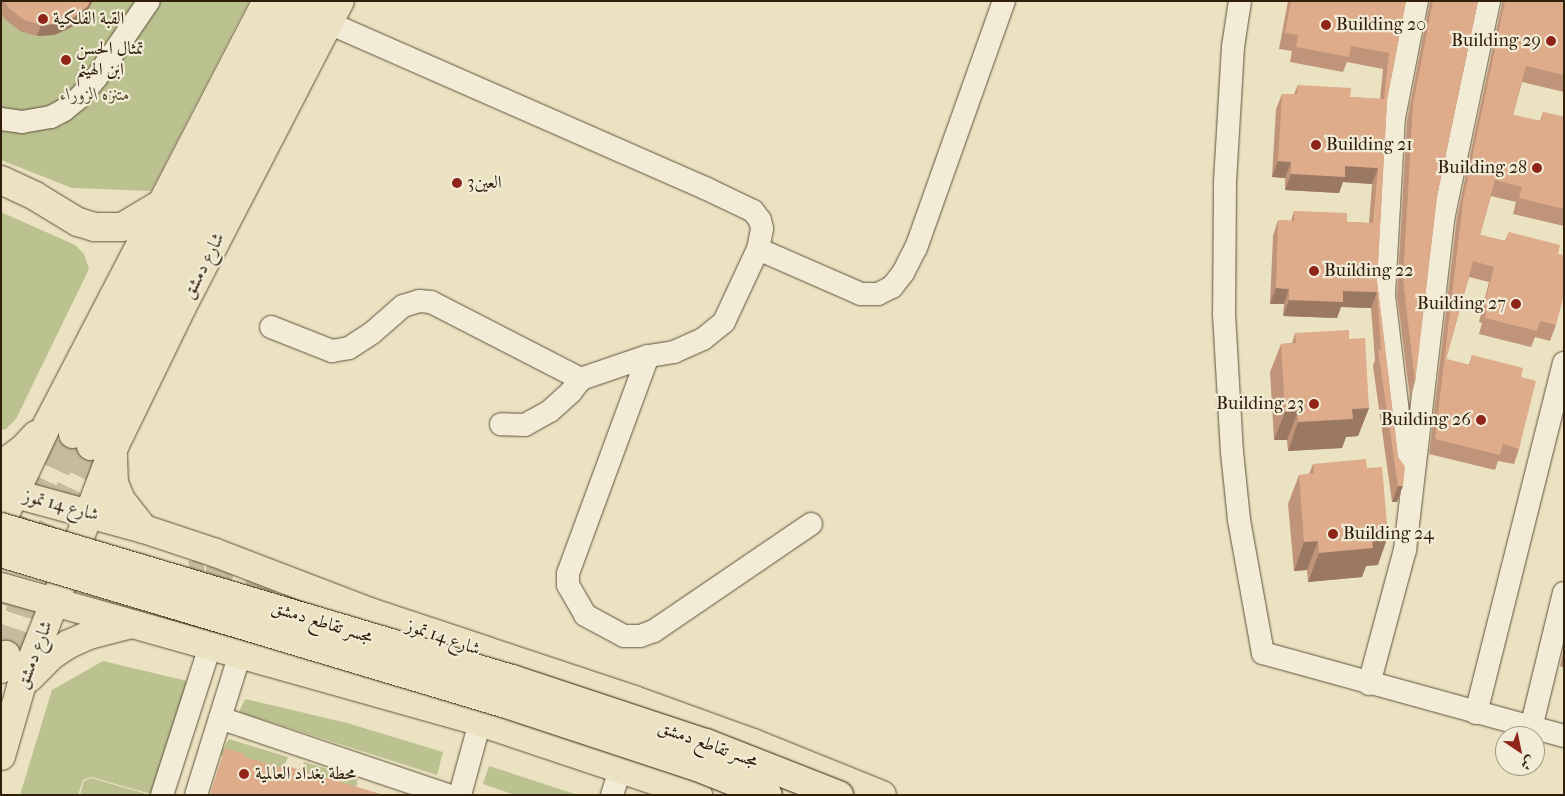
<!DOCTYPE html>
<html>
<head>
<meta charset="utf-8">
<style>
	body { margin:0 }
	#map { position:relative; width:1565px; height:796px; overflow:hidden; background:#ebe2c2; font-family:"IM FELL French Canon",Amiri,serif }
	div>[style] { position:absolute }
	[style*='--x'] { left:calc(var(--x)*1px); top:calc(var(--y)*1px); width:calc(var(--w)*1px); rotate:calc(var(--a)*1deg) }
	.green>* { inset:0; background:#bbc290 }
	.major-tunnel>* { height:28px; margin-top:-14px; transform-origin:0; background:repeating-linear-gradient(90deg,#c6bb9d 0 28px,transparent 0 42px) }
	.roads { filter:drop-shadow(0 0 1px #5f5039) drop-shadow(0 0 1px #5f5039) }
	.minor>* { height:22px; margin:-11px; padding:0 11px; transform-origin:11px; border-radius:11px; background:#f2ecd7 }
	.major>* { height:28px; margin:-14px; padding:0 14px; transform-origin:14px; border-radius:14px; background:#ebe2c2 }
	.bridges { filter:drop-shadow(0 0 1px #30200b) drop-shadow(0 0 1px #30200b) }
	.major-bridge>* { height:28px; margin:-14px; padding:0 14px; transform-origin:14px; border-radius:14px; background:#ebe2c2 }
	.wall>* { inset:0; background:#bf9478 }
	.shaded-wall>* { inset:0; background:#9b7861 }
	.building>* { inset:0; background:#deac8b }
	.dots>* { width:14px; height:14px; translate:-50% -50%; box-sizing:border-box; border:2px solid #f2ecd7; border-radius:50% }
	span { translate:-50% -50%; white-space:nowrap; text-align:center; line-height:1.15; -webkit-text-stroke:4.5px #f2ecd7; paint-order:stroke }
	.poi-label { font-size:18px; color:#30200b }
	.left { translate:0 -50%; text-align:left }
	.right { translate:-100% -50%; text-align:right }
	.park-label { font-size:18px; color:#5a5133; font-style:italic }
	.street-label { font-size:18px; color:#30200b }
	.frame { position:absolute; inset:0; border:2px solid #30200b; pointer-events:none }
	.north { position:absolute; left:1495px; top:726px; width:50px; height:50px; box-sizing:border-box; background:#f2ecd7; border:1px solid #a49a85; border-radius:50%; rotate:146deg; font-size:14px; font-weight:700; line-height:20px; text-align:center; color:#30200b }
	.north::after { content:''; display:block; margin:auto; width:18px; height:22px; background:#8f2418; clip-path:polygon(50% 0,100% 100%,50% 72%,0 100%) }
</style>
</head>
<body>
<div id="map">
	<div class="green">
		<div style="clip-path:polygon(1px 1px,249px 1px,151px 191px,72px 188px,1px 160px)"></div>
		<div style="clip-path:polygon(1px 212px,75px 245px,84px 254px,89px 269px,16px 419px,6px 429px,1px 430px)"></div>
		<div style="clip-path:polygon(103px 661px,187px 681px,151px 794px,91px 777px,83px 780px,78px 795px,20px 795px,52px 690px)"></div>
		<div style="clip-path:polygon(245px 699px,347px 723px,443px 752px,437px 775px,239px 712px)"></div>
		<div style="clip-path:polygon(229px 739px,288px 757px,281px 773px,220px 755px)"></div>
		<div style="clip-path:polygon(304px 762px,358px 778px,355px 794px,300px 779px)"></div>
		<div style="clip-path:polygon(489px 766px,578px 795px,515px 795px,483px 784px)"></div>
		<div style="clip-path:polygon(91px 778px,150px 795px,80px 795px,84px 781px)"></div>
	</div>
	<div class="major-tunnel">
		<div style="--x:1;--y:604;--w:61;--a:-71"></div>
		<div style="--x:21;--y:546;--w:123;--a:-65.1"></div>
		<div style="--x:212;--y:639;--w:29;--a:-158"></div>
		<div style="--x:185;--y:628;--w:19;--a:-126"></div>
		<div style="--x:174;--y:613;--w:17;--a:-87"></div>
		<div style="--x:175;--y:596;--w:14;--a:-65"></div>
		<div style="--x:181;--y:583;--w:12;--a:-42"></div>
		<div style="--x:190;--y:575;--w:15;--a:-8"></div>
		<div style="--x:205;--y:573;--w:116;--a:14.5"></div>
		<div style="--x:6;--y:655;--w:109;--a:-71.9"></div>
		<div style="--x:40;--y:551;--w:117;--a:-64.1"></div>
	</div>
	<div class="roads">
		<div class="minor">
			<div style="--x:1240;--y:1;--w:47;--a:98.7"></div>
			<div style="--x:1233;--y:47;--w:135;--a:93.4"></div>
			<div style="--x:1225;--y:182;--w:132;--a:90.4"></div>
			<div style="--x:1224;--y:314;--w:138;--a:86.7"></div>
			<div style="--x:1232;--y:452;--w:68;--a:84.1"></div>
			<div style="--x:1239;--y:520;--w:135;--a:79.8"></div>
			<div style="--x:1263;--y:653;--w:312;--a:15.4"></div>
			<div style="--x:329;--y:23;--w:411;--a:23.7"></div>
			<div style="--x:705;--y:188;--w:53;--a:25.6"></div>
			<div style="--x:753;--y:211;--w:11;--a:52"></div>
			<div style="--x:760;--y:220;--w:9;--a:77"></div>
			<div style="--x:762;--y:229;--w:20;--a:101"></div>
			<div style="--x:758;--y:249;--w:81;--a:115"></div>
			<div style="--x:724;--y:322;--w:27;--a:141"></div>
			<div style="--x:703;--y:339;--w:32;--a:156"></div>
			<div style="--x:674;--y:352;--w:26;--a:171"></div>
			<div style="--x:648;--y:356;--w:71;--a:161.1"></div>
			<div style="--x:581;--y:379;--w:16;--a:128"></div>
			<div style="--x:571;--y:392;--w:28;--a:138"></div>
			<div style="--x:550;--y:411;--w:29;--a:151"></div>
			<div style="--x:525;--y:425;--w:24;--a:-178"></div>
			<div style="--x:1;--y:119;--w:21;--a:8"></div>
			<div style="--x:22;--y:122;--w:29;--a:-10"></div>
			<div style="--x:51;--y:117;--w:15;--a:-28"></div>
			<div style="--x:64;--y:110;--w:21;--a:-39"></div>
			<div style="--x:80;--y:97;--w:25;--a:-50"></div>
			<div style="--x:96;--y:78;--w:93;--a:-55.5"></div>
			<div style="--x:758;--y:249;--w:112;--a:23.6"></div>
			<div style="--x:861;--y:294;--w:17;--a:0"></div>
			<div style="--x:878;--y:294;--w:16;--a:-27"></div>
			<div style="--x:892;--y:287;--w:18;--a:-52"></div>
			<div style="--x:903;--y:273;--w:28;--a:-63"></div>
			<div style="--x:916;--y:248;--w:262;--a:-70.4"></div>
			<div style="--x:271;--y:327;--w:66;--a:21.5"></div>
			<div style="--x:332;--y:351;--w:17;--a:-10"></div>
			<div style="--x:349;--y:348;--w:27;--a:-33"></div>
			<div style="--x:372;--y:333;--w:41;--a:-41.1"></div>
			<div style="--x:403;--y:306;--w:17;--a:-17"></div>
			<div style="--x:419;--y:301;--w:12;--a:5"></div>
			<div style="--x:431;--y:302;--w:169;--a:27.2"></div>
			<div style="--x:648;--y:356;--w:231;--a:110.2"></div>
			<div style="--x:568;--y:573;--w:12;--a:90"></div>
			<div style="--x:568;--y:585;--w:34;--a:60"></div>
			<div style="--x:585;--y:615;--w:44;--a:28.3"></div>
			<div style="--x:624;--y:636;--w:16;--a:0"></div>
			<div style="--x:640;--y:636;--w:15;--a:-20"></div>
			<div style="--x:654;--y:631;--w:190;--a:-34.3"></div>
			<div style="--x:1405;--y:471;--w:177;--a:-96.8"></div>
			<div style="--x:1384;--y:295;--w:177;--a:-86.8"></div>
			<div style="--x:1394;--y:118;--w:119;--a:-78.9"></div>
			<div style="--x:1369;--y:684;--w:139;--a:-75"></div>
			<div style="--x:1405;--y:550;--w:337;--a:-83.4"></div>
			<div style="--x:1444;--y:215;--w:219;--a:-78.1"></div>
			<div style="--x:1476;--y:713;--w:361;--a:-75.9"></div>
			<div style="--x:220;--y:718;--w:240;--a:18.7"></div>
			<div style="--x:1531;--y:728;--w:139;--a:-76.3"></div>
			<div style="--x:162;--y:795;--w:157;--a:-72.1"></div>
			<div style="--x:196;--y:795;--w:148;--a:-72.7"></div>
			<div style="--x:460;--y:795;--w:76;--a:-74.7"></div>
			<div style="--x:612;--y:795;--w:29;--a:-72"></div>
		</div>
		<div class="major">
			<div style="--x:1;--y:180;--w:38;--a:25"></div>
			<div style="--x:35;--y:196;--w:50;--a:31.2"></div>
			<div style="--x:78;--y:222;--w:17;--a:17"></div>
			<div style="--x:94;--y:227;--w:28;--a:0"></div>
			<div style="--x:122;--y:227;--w:43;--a:-30.7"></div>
			<div style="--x:73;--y:434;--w:486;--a:-63"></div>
			<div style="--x:91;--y:446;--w:479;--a:-63.1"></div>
			<div style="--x:308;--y:19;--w:22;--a:-56"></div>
			<div style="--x:113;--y:456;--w:27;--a:88"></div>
			<div style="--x:114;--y:483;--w:18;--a:68"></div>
			<div style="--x:121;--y:500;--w:37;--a:52"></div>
			<div style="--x:1;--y:465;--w:27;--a:-36"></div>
			<div style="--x:23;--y:449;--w:19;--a:-47"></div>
			<div style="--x:1;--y:490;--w:148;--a:15.3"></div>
			<div style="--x:144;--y:529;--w:76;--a:18.4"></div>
			<div style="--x:216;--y:553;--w:165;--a:21"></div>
			<div style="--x:370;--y:612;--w:278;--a:18.4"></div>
			<div style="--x:634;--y:700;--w:127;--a:19.9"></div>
			<div style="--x:753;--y:743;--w:139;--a:22"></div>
			<div style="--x:5;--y:514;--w:101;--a:-64.7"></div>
			<div style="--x:48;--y:423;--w:475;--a:-62.6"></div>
			<div style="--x:80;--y:537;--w:96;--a:-69.3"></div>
			<div style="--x:114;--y:447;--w:156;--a:-64.1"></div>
			<div style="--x:182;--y:307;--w:344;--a:-62.7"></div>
			<div style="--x:1;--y:587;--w:498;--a:15.7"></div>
			<div style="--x:480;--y:722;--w:230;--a:18.5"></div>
			<div style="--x:1;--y:669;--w:15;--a:-70"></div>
			<div style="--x:29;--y:678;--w:31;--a:-45"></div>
			<div style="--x:51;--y:656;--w:22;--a:-34"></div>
			<div style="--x:69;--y:644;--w:22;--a:-24"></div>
			<div style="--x:89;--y:635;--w:43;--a:-14.7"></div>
			<div style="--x:1;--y:756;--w:72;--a:-73.8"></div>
			<div style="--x:21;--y:687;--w:109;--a:-68.4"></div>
		</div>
	</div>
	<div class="bridges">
		<div class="major-bridge">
			<div style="--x:1;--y:527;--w:533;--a:16.57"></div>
			<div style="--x:512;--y:679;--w:204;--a:18.3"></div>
			<div style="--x:706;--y:743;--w:143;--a:21.4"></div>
			<div style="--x:1;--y:553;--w:524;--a:16.64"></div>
			<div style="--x:503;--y:703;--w:204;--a:18.3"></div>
			<div style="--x:697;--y:767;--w:76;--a:21.5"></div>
		</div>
	</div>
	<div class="wall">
		<div style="clip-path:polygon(1px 1px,93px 1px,84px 17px,70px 28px,54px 35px,37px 36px,20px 31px,6px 20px,1px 14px)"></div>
		<div style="clip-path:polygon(1288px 1px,1406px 1px,1387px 100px,1377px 281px,1398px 457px,1405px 467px,1397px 502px,1392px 502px,1373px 366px,1375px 360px,1371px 308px,1341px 307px,1337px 318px,1283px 316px,1284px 304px,1270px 304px,1273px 236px,1278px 220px,1291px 221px,1294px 211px,1347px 222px,1369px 223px,1372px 184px,1343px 182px,1339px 193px,1285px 190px,1285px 178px,1272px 177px,1276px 109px,1282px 94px,1294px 94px,1298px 85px,1350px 97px,1380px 99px,1383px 69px,1347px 62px,1343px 72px,1290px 62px,1292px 51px,1279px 49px)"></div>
		<div style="clip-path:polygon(1430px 1px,1478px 1px,1437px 196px,1415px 382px,1410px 398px,1397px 295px,1407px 120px)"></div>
		<div style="clip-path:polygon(1502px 1px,1564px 1px,1564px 92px,1522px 82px,1513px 115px,1540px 121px,1543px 112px,1564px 117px,1564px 226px,1513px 214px,1516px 202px,1491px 196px,1480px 235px,1505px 241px,1509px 232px,1558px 254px,1556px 325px,1550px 341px,1535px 337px,1531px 347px,1479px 334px,1482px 323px,1479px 322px,1489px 282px,1469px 277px,1446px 359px,1469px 365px,1472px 355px,1521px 377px,1519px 449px,1514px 464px,1498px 461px,1495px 470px,1429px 454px,1457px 217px,1502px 4px)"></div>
		<div style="clip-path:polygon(1295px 333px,1349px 339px,1369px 408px,1358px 436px,1346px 437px,1342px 448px,1288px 451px,1287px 440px,1274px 440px,1270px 372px,1281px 344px,1292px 343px)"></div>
		<div style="clip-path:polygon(1313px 464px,1378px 565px,1366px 566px,1362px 577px,1308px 582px,1307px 570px,1294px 571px,1288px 504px,1299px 475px,1309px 474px)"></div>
		<div style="clip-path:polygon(1564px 649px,1564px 668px,1560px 666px)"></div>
	</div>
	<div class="shaded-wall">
		<div style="clip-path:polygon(90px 1px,93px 1px,84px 17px,70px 28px,54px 35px,37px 36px,41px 25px)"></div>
		<div style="clip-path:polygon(1278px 161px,1291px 162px,1285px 178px,1272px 177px)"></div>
		<div style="clip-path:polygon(1345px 166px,1378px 168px,1372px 184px,1343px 182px,1339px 193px,1285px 190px,1291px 174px)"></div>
		<div style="clip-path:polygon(1276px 288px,1289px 289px,1284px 304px,1270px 304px)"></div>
		<div style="clip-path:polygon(1343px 291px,1377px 292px,1371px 308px,1341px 307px,1337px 318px,1283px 316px,1289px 300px)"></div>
		<div style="clip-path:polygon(1369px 408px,1358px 436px,1346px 437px,1342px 448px,1288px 451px,1298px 422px,1352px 409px)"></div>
		<div style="clip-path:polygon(1298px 411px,1287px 440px,1274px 440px,1285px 412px)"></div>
		<div style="clip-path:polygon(1398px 486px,1403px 486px,1397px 502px,1392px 502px)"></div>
		<div style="clip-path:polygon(1388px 536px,1378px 565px,1366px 566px,1362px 577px,1308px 582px,1319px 553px,1372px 537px)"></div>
		<div style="clip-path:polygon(1318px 541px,1307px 570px,1294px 571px,1304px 542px)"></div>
	</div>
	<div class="building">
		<div style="clip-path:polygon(4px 1px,90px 1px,88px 6px,74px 17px,58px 24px,41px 25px,24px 20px,10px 9px)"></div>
		<div style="clip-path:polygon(1291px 1px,1406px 1px,1387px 100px,1377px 281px,1398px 457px,1405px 467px,1403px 486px,1398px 486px,1378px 350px,1381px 350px,1377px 292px,1343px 291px,1343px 302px,1289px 300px,1289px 289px,1276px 288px,1278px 220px,1294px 221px,1294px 211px,1347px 213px,1347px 222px,1373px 223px,1378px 168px,1345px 166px,1345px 177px,1291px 174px,1291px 162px,1278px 161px,1282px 94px,1297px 94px,1298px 85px,1351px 88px,1350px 97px,1384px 99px,1389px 53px,1351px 46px,1349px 57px,1296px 47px,1298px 35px,1285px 33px)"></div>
		<div style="clip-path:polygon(1433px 1px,1478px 1px,1437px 196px,1415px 382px,1403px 279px,1413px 104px)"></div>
		<div style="clip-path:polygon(1505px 1px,1564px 1px,1564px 75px,1526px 66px,1513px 115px,1541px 121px,1543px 112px,1564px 117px,1564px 209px,1519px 198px,1522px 187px,1495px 180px,1480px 235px,1506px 241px,1509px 232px,1560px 245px,1558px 254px,1564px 255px,1564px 295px,1556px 325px,1540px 321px,1537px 331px,1485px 318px,1487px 307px,1484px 306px,1494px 267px,1473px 261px,1446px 359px,1470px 365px,1472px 355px,1523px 368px,1521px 377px,1536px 381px,1519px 449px,1503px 444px,1500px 455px,1435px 439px,1463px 201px)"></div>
		<div style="clip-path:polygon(1349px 330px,1349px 339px,1365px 338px,1369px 408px,1352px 409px,1353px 419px,1298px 422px,1298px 411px,1285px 412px,1281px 344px,1296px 343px,1295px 333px)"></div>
		<div style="clip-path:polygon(1366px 459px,1367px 468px,1382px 467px,1388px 536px,1372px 537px,1373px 548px,1319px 553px,1318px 541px,1304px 542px,1299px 475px,1314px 473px,1313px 464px)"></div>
		<div style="clip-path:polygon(225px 748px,245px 754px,244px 757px,283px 768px,284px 765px,384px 795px,213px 795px,210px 794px)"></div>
	</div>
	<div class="dots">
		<div style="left:43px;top:19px;background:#8f2418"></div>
		<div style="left:1326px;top:25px;background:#8f2418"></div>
		<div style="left:1551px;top:41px;background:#8f2418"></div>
		<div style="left:66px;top:60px;background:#8f2418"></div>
		<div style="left:1316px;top:145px;background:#8f2418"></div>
		<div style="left:1537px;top:168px;background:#8f2418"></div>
		<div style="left:457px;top:183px;background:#8f2418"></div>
		<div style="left:1314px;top:271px;background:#8f2418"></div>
		<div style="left:1516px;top:304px;background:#8f2418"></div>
		<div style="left:1314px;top:404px;background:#8f2418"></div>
		<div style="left:1481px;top:420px;background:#8f2418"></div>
		<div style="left:1333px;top:534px;background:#8f2418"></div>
		<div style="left:244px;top:774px;background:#8f2418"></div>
	</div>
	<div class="poi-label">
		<span class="left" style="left:53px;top:19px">القبة الفلكية</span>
		<span class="left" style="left:1336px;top:25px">Building 20</span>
		<span class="right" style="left:1541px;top:41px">Building 29</span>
		<span class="left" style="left:76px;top:60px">تمثال الحسن<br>ابن الهيثم</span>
		<span class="left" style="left:1326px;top:145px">Building 21</span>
		<span class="right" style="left:1527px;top:168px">Building 28</span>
		<span class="left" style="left:467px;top:183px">العين3</span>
		<span class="left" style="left:1324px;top:271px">Building 22</span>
		<span class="right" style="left:1506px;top:304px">Building 27</span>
		<span class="right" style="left:1304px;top:404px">Building 23</span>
		<span class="right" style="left:1471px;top:420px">Building 26</span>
		<span class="left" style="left:1343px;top:534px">Building 24</span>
		<span class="left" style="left:255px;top:774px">محطة بغداد العالمية</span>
	</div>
	<div class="park-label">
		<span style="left:95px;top:95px">متنزه الزوراء</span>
	</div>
	<div class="street-label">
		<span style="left:204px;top:266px;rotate:-63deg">شارع دمشق</span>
		<span style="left:61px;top:506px;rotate:15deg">شارع 14 تموز</span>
		<span style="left:322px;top:623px;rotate:17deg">مجسر تقاطع دمشق</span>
		<span style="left:443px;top:638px;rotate:19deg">شارع 14 تموز</span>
		<span style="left:35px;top:655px;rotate:-69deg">شارع دمشق</span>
		<span style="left:708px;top:745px;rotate:20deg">مجسر تقاطع دمشق</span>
	</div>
	<div class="frame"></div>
	<div class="north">ش</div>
</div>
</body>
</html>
